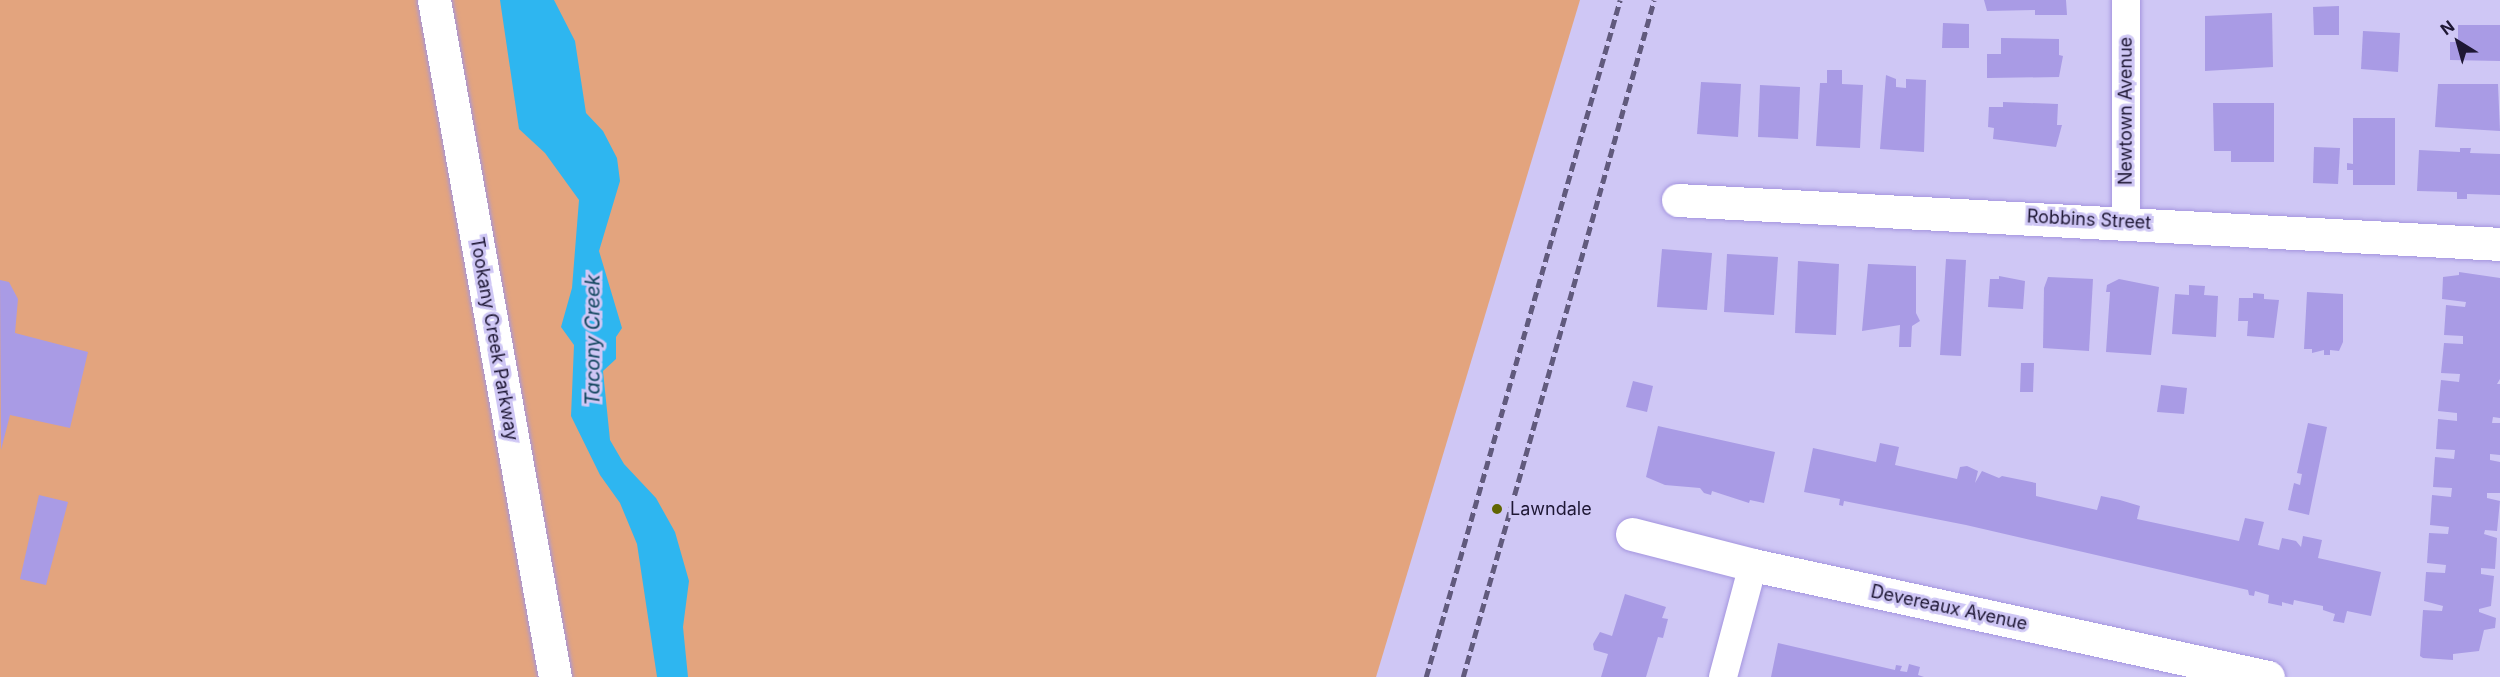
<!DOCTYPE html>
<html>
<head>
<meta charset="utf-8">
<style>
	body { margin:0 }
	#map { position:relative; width:2500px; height:677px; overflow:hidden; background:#cfc7f5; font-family:Inter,sans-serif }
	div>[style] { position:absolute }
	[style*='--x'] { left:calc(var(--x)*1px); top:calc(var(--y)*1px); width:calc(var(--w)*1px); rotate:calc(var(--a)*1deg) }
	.green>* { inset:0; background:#e3a47e }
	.water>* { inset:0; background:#2eb6f0 }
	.building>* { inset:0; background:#a99be5 }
	.roads { filter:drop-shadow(0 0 2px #a495df) drop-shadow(0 0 2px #a495df) }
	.street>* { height:28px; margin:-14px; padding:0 14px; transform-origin:14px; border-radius:14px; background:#fff }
	.secondary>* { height:33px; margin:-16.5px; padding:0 16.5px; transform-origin:16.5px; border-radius:16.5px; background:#fff }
	.rail>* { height:4.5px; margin-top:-2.25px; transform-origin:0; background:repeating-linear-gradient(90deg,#615a7d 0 9px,transparent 0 13.5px) }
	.dots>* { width:16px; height:16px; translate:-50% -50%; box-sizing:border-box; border:3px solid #cfc7f5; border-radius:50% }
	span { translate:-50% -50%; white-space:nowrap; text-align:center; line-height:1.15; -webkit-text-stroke:6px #cfc7f5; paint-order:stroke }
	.street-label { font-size:18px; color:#1e1734 }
	.poi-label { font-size:18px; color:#1e1734 }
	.left { translate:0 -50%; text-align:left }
	.water-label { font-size:20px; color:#0d435b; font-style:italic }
	.north { position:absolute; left:2428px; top:12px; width:60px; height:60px; -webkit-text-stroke:4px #cfc7f5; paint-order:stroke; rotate:323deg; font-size:16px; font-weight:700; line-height:24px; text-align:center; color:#1e1734 }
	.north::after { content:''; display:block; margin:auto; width:21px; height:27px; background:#1e1734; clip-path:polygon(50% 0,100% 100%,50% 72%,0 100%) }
</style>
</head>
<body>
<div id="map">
	<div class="green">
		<div style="clip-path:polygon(0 0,1580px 0,1376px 677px,0 677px)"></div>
	</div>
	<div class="water">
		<div style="clip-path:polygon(500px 0,554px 0,575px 41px,586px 113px,603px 131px,617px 158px,620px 181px,599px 251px,622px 328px,616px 337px,616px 359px,603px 371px,610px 440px,624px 464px,656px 498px,675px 532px,689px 581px,683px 627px,688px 677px,657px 677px,637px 544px,620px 503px,600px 475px,571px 416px,574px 345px,561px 327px,572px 288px,579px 200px,545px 153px,519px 129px)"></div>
	</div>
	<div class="building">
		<div style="clip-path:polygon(1984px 0,2066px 0,2067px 15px,2035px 15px,2035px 10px,1987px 11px)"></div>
		<div style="clip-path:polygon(2339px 6px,2339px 35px,2314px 35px,2313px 7px)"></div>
		<div style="clip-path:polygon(2272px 13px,2273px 67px,2205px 71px,2205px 16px)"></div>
		<div style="clip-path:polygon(1943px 23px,1969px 24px,1969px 48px,1942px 48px)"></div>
		<div style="clip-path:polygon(2458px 25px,2500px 25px,2500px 61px,2450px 60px,2450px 42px,2458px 42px)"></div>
		<div style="clip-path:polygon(2363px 31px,2400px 33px,2398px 72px,2361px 69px)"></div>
		<div style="clip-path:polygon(2001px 38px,2059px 39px,2059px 55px,2063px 56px,2059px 77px,1987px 78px,1987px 54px,2001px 54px)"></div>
		<div style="clip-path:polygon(1827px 70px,1842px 70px,1842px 84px,1863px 85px,1860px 148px,1816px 146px,1820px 83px,1827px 83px)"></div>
		<div style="clip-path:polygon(1886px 75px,1896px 79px,1896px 87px,1906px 88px,1906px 79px,1926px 80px,1924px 152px,1880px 149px)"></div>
		<div style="clip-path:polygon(1701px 82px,1741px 84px,1738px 137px,1697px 134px)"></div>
		<div style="clip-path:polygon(2438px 84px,2498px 84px,2500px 131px,2435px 127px)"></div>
		<div style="clip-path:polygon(1760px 85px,1800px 87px,1798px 139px,1758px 137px)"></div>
		<div style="clip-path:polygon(2003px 102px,2058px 104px,2057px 125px,2062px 125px,2056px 147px,1993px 139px,1994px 128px,1988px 127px,1989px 107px,2003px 107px)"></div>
		<div style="clip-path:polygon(2213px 103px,2274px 103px,2274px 162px,2231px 162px,2231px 151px,2214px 151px)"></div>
		<div style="clip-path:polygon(2353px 118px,2395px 118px,2395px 185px,2353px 185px,2353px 170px,2347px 170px,2347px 163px,2353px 164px)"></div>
		<div style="clip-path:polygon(2314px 147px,2340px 148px,2338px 184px,2313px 183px)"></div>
		<div style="clip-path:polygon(2460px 148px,2471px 148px,2470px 153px,2500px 154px,2500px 195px,2467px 194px,2467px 199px,2457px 199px,2457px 192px,2417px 191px,2419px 150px,2460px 152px)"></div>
		<div style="clip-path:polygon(1662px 249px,1712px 253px,1707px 310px,1657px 307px)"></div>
		<div style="clip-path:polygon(1727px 254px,1778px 257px,1774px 315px,1724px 312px)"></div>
		<div style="clip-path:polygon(1946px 259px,1966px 260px,1961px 356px,1940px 355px)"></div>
		<div style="clip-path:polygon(1798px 261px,1839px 264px,1836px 335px,1795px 333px)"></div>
		<div style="clip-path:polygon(1868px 264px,1916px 266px,1916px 313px,1920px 321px,1912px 326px,1911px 347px,1899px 347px,1900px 325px,1862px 331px)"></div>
		<div style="clip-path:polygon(2459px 272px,2500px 278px,2500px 379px,2497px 384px,2500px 384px,2500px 418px,2493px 417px,2492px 423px,2500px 423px,2500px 455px,2490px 454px,2490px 460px,2500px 462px,2500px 493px,2487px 493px,2487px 498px,2500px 501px,2497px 531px,2485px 530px,2484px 534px,2497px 538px,2495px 569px,2481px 568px,2481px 574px,2494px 576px,2491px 606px,2479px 609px,2479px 612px,2496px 618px,2495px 628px,2484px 630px,2479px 651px,2453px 654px,2453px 660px,2423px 658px,2420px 656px,2423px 610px,2442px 611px,2443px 606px,2424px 601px,2426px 572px,2445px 573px,2446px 565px,2427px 563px,2429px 533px,2448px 534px,2449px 527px,2430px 525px,2432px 495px,2451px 497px,2452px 488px,2433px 487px,2435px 457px,2454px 459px,2455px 450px,2436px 449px,2438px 419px,2457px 421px,2457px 413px,2438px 411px,2441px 380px,2459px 382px,2460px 374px,2441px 373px,2444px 343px,2463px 344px,2463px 336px,2444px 335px,2446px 305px,2465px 307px,2466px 302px,2442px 299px,2443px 277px,2459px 275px)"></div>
		<div style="clip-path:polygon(1999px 276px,2025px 281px,2023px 309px,1988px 307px,1990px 279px,1999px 279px)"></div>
		<div style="clip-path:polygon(2048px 277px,2093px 279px,2089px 351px,2043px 348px,2044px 288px)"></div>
		<div style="clip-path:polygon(2119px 279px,2159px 287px,2151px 355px,2106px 352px,2110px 292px,2106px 292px,2107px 285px)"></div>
		<div style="clip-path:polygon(0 280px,9px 282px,18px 299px,15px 333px,88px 352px,70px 428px,10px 415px,1px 450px)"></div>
		<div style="clip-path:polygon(2189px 285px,2205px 286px,2204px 295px,2218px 296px,2216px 337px,2172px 334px,2175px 294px,2189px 295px)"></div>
		<div style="clip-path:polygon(2307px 292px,2343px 294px,2343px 342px,2339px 351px,2330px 350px,2330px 355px,2324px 355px,2324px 350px,2312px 353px,2312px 349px,2304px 349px)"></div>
		<div style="clip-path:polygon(2253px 293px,2264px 294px,2264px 299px,2279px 300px,2274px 338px,2247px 336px,2248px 321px,2238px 321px,2239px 298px,2253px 298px)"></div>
		<div style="clip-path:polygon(2021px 363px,2034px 363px,2033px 392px,2020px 392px)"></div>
		<div style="clip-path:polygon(1633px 381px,1653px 386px,1647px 412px,1626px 407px)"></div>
		<div style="clip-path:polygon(2161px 385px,2187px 388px,2184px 414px,2157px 412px)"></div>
		<div style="clip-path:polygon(2308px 423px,2327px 427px,2309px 515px,2288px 510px,2294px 483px,2300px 485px,2302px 474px,2297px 473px)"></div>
		<div style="clip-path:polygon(1658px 426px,1775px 452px,1764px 503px,1750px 500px,1749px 503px,1712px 491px,1711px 495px,1704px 493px,1700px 488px,1665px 485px,1646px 477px)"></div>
		<div style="clip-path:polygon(1880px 443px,1899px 447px,1895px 465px,1957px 479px,1960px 467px,1967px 466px,1978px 471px,1975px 483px,1982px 471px,1999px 478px,2002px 476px,2036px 483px,2036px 496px,2097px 510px,2101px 496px,2120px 500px,2140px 506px,2137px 519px,2239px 541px,2245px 518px,2264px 522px,2258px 545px,2279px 550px,2282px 538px,2296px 541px,2301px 547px,2303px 536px,2322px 540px,2318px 558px,2381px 572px,2371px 616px,2347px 611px,2344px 623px,2333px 621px,2335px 614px,2323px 610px,2323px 606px,2294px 600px,2293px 605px,2282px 602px,2282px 606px,2268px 603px,2269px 595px,2255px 591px,2254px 596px,2249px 595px,2248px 590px,1966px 525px,1844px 501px,1843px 506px,1839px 505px,1840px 499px,1804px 492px,1813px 448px,1876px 462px)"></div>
		<div style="clip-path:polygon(39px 495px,68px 502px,46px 585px,20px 579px)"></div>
		<div style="clip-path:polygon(1625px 594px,1666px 607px,1662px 618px,1668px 619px,1663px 638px,1658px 637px,1646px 677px,1601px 677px,1608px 654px,1594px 650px,1593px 644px,1600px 632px,1612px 636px)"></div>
		<div style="clip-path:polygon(1778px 643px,1895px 670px,1896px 665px,1902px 666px,1900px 671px,1907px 672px,1909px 664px,1920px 667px,1918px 675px,1924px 677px,1771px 677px)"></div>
	</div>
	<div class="roads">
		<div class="street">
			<div style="--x:2126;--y:0;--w:222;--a:90"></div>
			<div style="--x:1723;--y:677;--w:116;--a:-75"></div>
		</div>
		<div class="secondary">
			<div style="--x:434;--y:0;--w:688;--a:79.87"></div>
			<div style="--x:1678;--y:200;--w:823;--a:3.06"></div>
			<div style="--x:1632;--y:534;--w:125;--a:14.4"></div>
			<div style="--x:1753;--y:565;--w:527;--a:12.27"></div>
		</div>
	</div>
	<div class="rail">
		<div style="--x:1426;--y:677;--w:704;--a:-74.01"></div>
		<div style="--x:1463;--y:677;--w:703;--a:-74.24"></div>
	</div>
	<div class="dots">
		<div style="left:1497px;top:509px;background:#616501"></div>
	</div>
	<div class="street-label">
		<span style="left:2126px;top:111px;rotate:-90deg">Newtown Avenue</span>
		<span style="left:2089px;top:220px;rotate:3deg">Robbins Street</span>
		<span style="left:494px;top:339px;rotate:80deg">Tookany Creek Parkway</span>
		<span style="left:1949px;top:608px;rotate:12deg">Devereaux Avenue</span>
	</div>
	<div class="poi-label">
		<span class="left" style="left:1510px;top:509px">Lawndale</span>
	</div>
	<div class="water-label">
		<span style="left:593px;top:340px;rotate:-90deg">Tacony Creek</span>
	</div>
	<div class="north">N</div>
</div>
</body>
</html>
